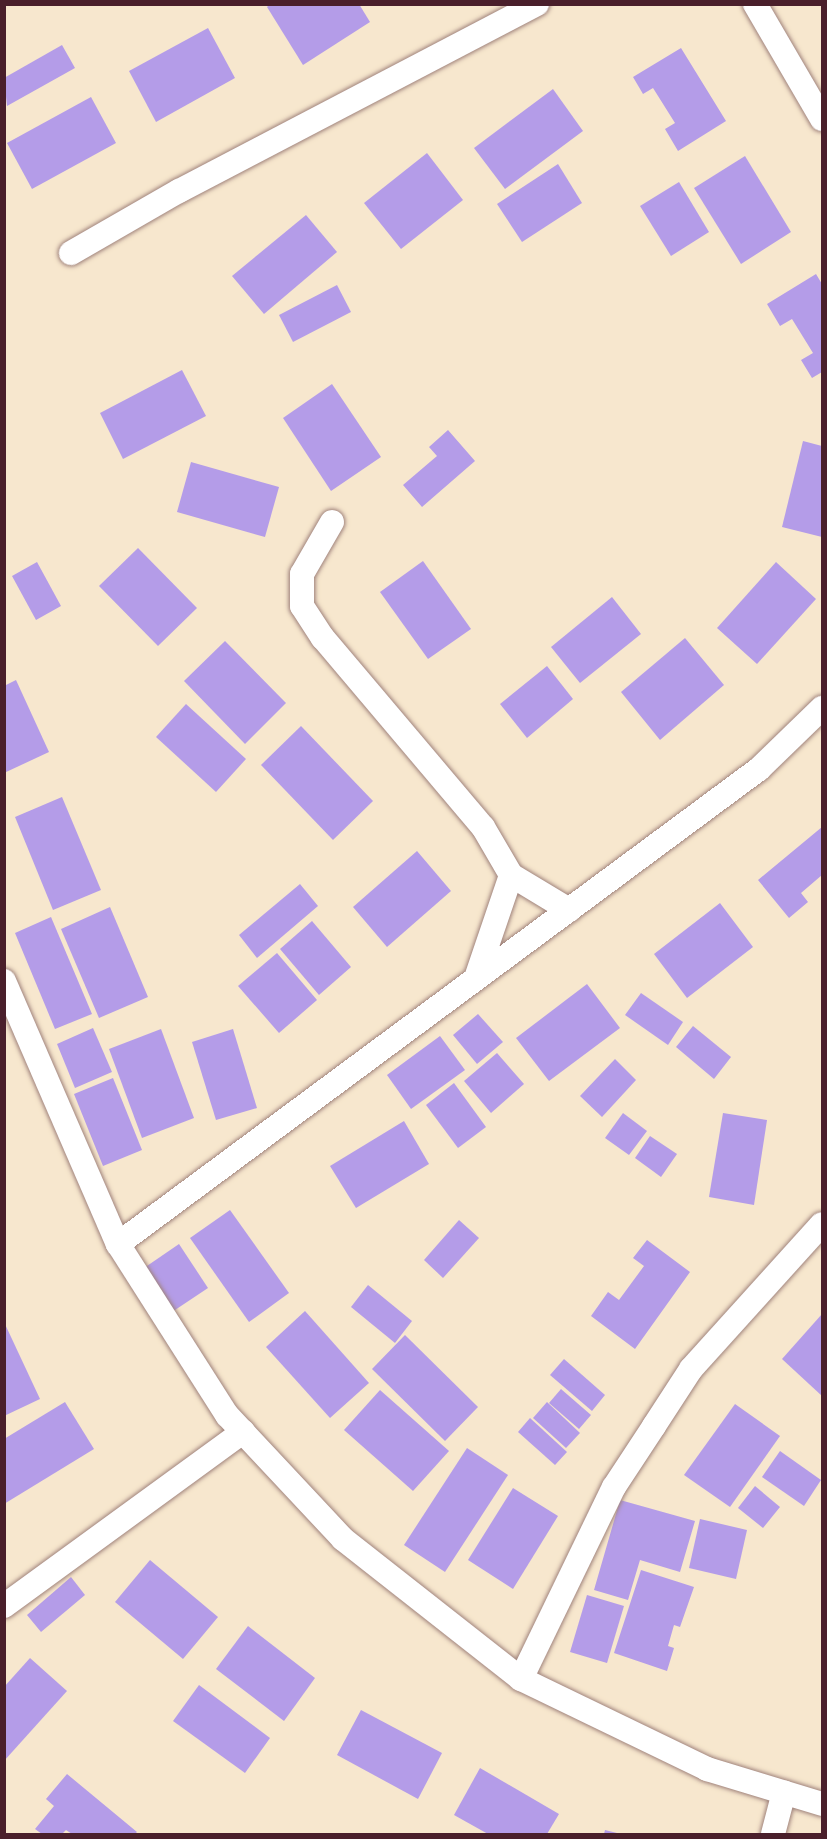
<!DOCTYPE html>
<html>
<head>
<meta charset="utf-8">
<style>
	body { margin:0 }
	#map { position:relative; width:827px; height:1839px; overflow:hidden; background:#f7e7ce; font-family:Cardo,serif }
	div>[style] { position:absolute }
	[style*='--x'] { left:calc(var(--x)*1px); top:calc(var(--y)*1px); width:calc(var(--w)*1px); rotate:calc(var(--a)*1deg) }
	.building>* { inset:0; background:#b49ce8 }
	.roads { filter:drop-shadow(0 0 2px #a0837c) drop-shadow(0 0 2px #a0837c) }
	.minor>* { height:24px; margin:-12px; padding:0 12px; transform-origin:12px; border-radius:12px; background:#fff }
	span { translate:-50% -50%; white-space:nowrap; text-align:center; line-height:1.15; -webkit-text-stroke:5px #fcf5e5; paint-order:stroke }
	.frame { position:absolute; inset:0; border:6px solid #4a1f2b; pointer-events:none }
</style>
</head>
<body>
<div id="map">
	<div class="building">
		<div style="clip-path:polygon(270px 4px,359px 4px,370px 22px,303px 65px,267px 7px)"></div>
		<div style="clip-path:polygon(208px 28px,235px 78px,156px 122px,129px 71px)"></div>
		<div style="clip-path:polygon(62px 45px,75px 68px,7px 106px,4px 78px)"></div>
		<div style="clip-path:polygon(681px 48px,726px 121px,678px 151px,665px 129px,675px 123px,653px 88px,643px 94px,633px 77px)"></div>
		<div style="clip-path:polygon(553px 89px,583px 131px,505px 189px,474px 148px)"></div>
		<div style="clip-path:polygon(91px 97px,116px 143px,32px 189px,7px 143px)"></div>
		<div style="clip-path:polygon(427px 153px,463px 200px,401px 249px,364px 203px)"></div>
		<div style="clip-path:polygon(745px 156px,791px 232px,741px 264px,694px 188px)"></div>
		<div style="clip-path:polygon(558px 164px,582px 203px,522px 242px,497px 204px)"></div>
		<div style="clip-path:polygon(679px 182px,709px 232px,671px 256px,640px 206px)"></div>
		<div style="clip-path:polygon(306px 215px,337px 252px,264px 314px,232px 276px)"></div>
		<div style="clip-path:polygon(816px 274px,822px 284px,822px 372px,812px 378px,801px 360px,813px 353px,792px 319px,780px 326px,767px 304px)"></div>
		<div style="clip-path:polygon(337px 285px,351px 312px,293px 342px,279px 315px)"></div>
		<div style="clip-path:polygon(182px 370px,206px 416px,123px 459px,100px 413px)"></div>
		<div style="clip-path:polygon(332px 384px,381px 457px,331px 491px,283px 418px)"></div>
		<div style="clip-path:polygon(448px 430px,475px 461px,422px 507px,403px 485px,437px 456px,429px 447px)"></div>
		<div style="clip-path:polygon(803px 441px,822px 446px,822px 537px,782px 527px)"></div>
		<div style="clip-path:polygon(191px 462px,279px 487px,265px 537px,177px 512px)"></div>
		<div style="clip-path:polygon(138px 548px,197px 608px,158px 646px,99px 586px)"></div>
		<div style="clip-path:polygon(423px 561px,471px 629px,428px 659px,380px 592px)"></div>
		<div style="clip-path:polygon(37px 562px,61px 606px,36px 620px,12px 576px)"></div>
		<div style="clip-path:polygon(776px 562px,816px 599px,757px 664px,717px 628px)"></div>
		<div style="clip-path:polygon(612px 597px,641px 634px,580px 683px,551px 647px)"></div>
		<div style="clip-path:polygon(685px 638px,724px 685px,660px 740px,621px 692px)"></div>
		<div style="clip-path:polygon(225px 641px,286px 703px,245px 744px,184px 681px)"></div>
		<div style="clip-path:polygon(547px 666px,573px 699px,527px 738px,500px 704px)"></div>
		<div style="clip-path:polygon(16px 680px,49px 752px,4px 773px,4px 686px)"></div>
		<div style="clip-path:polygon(186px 704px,246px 759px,216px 792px,156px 737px)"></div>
		<div style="clip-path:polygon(301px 726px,373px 801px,333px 840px,261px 765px)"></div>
		<div style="clip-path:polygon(62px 797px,101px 890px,53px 910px,15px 817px)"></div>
		<div style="clip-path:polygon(822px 827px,822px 875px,801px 893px,808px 902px,789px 918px,758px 880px)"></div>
		<div style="clip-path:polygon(417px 851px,451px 891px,387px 947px,353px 907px)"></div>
		<div style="clip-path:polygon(300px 884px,318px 906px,257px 958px,239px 935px)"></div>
		<div style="clip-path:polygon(720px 903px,753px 947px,687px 998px,654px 954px)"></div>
		<div style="clip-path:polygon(110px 907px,148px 997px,99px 1018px,61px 929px)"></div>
		<div style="clip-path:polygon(51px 917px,92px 1014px,55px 1029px,15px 933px)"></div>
		<div style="clip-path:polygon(312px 921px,351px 967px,319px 995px,280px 949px)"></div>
		<div style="clip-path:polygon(277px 953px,317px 1000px,279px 1033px,238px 986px)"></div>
		<div style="clip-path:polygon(587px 984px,620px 1028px,549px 1081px,516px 1038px)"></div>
		<div style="clip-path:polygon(641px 993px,683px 1022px,668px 1045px,625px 1015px)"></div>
		<div style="clip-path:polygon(478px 1014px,503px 1042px,477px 1064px,453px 1035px)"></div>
		<div style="clip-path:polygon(693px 1026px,731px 1057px,714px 1079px,676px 1047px)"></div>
		<div style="clip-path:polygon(93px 1028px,112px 1072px,75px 1088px,57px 1044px)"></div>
		<div style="clip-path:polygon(161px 1029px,194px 1118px,142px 1138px,109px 1049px)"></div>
		<div style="clip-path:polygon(233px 1029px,257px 1108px,216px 1120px,192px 1042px)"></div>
		<div style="clip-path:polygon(440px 1036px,465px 1070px,411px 1109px,387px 1075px)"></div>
		<div style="clip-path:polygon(497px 1053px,524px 1084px,491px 1113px,464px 1081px)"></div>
		<div style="clip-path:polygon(615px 1059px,636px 1080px,602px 1117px,580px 1096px)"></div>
		<div style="clip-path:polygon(113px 1078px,142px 1150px,103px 1166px,74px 1094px)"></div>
		<div style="clip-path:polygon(454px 1083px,486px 1127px,458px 1148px,426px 1105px)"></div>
		<div style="clip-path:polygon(623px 1113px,647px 1131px,629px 1155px,605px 1138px)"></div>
		<div style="clip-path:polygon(723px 1113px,767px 1120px,754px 1205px,709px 1197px)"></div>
		<div style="clip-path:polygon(404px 1121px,429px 1164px,356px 1208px,330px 1166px)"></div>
		<div style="clip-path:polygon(650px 1136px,677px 1154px,661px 1177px,635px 1158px)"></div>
		<div style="clip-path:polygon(230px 1210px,289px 1293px,249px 1322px,190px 1238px)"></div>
		<div style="clip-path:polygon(459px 1220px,479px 1238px,443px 1278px,424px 1260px)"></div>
		<div style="clip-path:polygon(647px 1240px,690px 1272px,635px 1349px,591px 1316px,608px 1292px,619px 1300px,644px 1266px,633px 1258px)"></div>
		<div style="clip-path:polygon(179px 1244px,208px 1288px,172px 1312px,144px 1268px)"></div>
		<div style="clip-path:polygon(368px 1285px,412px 1321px,395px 1343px,351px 1307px)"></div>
		<div style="clip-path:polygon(305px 1311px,369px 1383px,330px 1418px,266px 1347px)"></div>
		<div style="clip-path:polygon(822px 1314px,822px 1396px,782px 1359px)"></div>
		<div style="clip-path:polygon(4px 1322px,40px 1399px,4px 1416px)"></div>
		<div style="clip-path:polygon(405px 1335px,478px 1407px,445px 1441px,372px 1369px)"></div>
		<div style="clip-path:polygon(564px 1359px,605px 1395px,592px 1411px,550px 1375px)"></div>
		<div style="clip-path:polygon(561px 1389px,591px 1415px,579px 1429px,549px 1403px)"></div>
		<div style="clip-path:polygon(380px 1390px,449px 1451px,413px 1491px,344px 1430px)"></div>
		<div style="clip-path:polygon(65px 1402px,94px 1449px,4px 1504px,4px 1439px)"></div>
		<div style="clip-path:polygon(547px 1402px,580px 1433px,566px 1448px,533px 1418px)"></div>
		<div style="clip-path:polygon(735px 1404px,780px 1436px,730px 1507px,684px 1475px)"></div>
		<div style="clip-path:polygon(530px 1418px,567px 1452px,555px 1465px,518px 1432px)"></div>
		<div style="clip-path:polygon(467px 1448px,508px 1475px,445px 1572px,404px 1545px)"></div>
		<div style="clip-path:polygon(780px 1451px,821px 1480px,804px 1506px,762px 1477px)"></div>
		<div style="clip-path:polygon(755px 1486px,780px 1507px,763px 1528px,738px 1508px)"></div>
		<div style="clip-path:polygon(513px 1488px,558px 1516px,513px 1589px,468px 1560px)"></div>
		<div style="clip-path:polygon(620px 1500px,695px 1521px,680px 1572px,640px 1560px,628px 1600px,594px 1590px)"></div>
		<div style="clip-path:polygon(700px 1519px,747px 1530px,736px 1579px,689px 1568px)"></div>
		<div style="clip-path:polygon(150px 1560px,218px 1617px,183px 1659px,115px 1602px)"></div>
		<div style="clip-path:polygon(641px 1570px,694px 1587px,680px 1627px,674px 1625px,668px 1646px,674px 1648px,667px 1671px,614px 1653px)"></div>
		<div style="clip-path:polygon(71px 1577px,85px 1595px,41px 1632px,27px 1615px)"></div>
		<div style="clip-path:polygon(587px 1595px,624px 1606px,607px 1663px,570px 1652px)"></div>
		<div style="clip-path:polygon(248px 1626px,315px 1678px,284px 1721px,216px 1669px)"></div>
		<div style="clip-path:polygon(30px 1658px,67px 1691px,4px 1761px,4px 1687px)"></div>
		<div style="clip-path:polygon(199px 1685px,270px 1738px,245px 1773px,173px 1721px)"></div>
		<div style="clip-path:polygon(361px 1710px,442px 1753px,418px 1799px,337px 1755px)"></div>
		<div style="clip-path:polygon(480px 1768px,559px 1814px,547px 1834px,488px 1834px,454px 1815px)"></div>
		<div style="clip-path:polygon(67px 1774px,137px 1832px,135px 1834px,72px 1834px,66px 1830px,62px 1834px,42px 1834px,35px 1829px,54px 1806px,46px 1799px)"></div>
		<div style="clip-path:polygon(605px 1830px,621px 1834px,604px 1834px)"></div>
	</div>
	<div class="roads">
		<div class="minor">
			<div style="--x:755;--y:4;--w:133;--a:59.8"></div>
			<div style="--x:71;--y:253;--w:125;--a:-29.9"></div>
			<div style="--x:179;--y:191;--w:404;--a:-27.6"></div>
			<div style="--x:332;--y:522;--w:60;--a:120"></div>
			<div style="--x:302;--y:574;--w:32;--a:90"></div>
			<div style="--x:302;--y:606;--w:38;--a:57"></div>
			<div style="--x:323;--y:638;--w:248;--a:49.8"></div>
			<div style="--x:483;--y:827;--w:56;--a:59.7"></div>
			<div style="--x:511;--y:875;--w:68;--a:31.1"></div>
			<div style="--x:476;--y:978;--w:109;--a:-71.2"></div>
			<div style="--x:4;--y:981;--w:287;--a:66.6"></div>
			<div style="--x:118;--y:1244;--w:203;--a:57.5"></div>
			<div style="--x:227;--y:1415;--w:170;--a:46.9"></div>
			<div style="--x:343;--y:1539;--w:226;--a:38.2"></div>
			<div style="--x:521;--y:1679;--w:207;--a:25.8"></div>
			<div style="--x:707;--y:1769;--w:120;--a:16.9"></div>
			<div style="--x:118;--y:1244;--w:798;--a:-36.54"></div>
			<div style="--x:759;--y:769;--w:88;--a:-44.1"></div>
			<div style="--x:4;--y:1606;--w:296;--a:-36.1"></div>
			<div style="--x:521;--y:1679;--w:213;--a:-64.2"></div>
			<div style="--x:614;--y:1487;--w:73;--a:-56.7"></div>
			<div style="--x:654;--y:1426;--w:68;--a:-57"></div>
			<div style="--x:691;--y:1369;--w:195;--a:-47.9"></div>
			<div style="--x:773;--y:1834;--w:43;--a:-75.3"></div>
		</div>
	</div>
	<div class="frame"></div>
</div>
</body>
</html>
